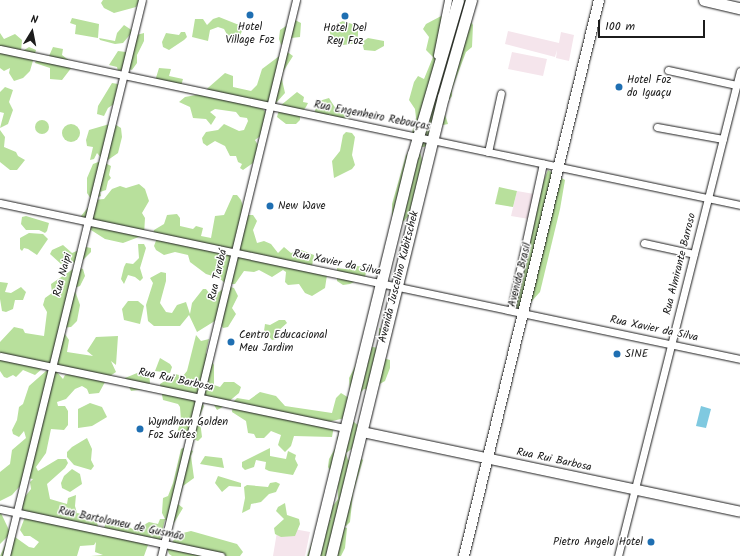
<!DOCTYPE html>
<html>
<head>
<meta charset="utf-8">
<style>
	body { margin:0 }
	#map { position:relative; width:740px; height:556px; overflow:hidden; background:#fff; font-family:Kalam,sans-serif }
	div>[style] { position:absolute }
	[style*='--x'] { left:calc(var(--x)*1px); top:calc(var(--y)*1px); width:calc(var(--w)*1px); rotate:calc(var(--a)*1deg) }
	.built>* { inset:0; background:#f5e5ec }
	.green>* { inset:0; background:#b8e09c }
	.round { border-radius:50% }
	.water>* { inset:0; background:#7fc9e0 }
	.roads { filter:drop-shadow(0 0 1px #1c1c1c) drop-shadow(0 0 1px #1c1c1c) }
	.street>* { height:7px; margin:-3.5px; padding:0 3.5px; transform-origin:3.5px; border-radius:3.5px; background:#fff }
	.secondary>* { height:10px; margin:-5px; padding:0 5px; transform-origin:5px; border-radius:5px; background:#fff }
	.primary>* { height:11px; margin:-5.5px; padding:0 5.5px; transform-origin:5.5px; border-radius:5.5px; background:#fff }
	.dots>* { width:11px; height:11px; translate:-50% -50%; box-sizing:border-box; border:2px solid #fff; border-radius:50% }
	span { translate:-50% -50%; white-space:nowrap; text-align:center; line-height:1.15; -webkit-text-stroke:3px #fff; paint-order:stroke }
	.poi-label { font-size:11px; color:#1c1c1c }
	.left { translate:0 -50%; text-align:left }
	.right { translate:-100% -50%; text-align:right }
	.street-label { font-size:11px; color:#1c1c1c }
	.north { position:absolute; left:12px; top:12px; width:40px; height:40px; -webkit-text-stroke:3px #fff; paint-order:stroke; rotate:10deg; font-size:11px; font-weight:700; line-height:16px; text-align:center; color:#1c1c1c }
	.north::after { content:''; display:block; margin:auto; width:14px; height:18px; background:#1c1c1c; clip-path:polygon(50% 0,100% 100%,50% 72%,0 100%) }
	.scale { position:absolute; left:598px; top:20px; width:107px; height:18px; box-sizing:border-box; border:2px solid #1c1c1c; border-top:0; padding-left:5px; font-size:12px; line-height:14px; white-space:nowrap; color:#1c1c1c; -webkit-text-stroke:3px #fff; paint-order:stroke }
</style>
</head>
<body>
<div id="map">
	<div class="built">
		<div style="clip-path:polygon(508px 31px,559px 43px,561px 32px,574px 35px,569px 61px,556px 58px,557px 50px,555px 57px,505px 44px)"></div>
		<div style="clip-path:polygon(512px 52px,547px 59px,543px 76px,508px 69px)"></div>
		<div style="clip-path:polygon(517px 191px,534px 194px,529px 219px,511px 216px)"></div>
		<div style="clip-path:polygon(278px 526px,310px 532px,305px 556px,273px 556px)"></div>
	</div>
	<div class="green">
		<div style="clip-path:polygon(103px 0,140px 0,136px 7px,114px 13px,104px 8px,101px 3px)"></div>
		<div style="clip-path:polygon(447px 0,467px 0,468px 17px,473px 25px,472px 47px,466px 52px,452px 89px,452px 96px,443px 108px,448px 124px,438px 126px,431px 142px,424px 147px,419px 147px,412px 144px,411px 136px,416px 118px,415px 109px,409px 100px,414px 82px,418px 76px,424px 79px,433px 57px,426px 50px,429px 37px,423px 29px,426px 24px,445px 14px)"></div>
		<div style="clip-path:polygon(219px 17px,239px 25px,242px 31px,238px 40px,230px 40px,224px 29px,218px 27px,210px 30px,208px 41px,192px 37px,195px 19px,203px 19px,207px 25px,213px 19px)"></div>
		<div style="clip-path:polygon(72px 18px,99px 24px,98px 38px,75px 34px,76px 25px,70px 23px)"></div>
		<div style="clip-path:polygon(295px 20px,301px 23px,300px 37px,291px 38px,281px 45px,279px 39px,280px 30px)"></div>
		<div style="clip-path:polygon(343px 21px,358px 26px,358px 43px,343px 45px,331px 39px,329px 27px)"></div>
		<div style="clip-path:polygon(124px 25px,133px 31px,123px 43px,115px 44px,100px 40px,99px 38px,115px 41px,117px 33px)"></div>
		<div style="clip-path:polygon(181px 32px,185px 32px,187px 37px,184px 40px,169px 50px,163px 47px,162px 42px,166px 33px,179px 35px)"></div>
		<div style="clip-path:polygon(0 33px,4px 39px,15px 34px,22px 40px,21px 52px,29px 47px,36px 50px,30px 71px,23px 78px,14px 81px,9px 73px,10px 68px,4px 71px,0 68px)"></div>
		<div style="clip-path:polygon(144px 33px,144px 41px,137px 55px,137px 63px,132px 70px,125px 68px,118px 71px,117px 67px,109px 65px,118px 51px,126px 52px,133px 36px)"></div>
		<div style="clip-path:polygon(368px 38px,384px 41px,384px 46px,375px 51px,364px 50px,362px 42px)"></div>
		<div style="clip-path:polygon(53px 47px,63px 49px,62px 55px,71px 62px,72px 67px,62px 80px,50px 79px,50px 68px,35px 63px,37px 58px,49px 56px)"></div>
		<div style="clip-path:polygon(286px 51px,293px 56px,281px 75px,285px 93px,276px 103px,261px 106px,266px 113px,263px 134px,255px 140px,259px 147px,253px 163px,243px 170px,240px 168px,242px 164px,238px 162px,236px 156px,230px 156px,225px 146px,215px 141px,207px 146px,203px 143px,202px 138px,206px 132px,218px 130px,224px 124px,239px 131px,244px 130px,248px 121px,247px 118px,240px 117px,236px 112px,215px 109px,210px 112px,216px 117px,211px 125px,206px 119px,193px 118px,190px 107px,179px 102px,185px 97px,201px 94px,225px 73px,233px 76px,233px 87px,251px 91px,257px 85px,262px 69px)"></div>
		<div style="clip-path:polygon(159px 68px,171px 69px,169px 76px,183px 79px,181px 86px,155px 81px)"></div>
		<div style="clip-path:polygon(112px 83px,118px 84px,114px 104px,108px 108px,104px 116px,97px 114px,98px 106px)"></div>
		<div style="clip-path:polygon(5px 87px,13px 90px,9px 102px,13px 110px,8px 124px,0 128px,4px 113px,0 112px,0 92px)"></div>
		<div style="clip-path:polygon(297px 92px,304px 97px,303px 102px,308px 103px,306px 107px,300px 114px,300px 120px,296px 124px,286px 124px,277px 117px,280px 106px)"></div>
		<div style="clip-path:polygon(329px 98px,336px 109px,344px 107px,351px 109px,353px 114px,348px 119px,331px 117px,330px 114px,327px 117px,314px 113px,319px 101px)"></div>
		<div class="round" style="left:35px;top:120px;width:14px;height:14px"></div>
		<div style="clip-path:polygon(113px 123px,121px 128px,122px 137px,118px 153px,108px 160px,102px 159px,97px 153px,94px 159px,90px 160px,93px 147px,87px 146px,86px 140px,89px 130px)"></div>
		<div class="round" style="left:62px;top:124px;width:18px;height:18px"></div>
		<div style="clip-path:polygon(0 130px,5px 137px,4px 147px,16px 152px,18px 156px,25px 160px,17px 170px,10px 170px,0 162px)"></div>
		<div style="clip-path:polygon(346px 132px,352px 133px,355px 137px,352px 155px,355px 165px,352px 169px,334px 178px,332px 161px,340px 151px,343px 135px)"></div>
		<div style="clip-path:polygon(413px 148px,419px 149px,423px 163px,410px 214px,404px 221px,396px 223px,392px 218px,392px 204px,406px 155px)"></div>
		<div style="clip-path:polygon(101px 161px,111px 166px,109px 175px,111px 178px,108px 181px,106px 190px,100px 192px,101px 196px,91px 199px,87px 193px,87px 178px,93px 164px)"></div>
		<div style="clip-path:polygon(548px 170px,565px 180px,560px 209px,540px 292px,522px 312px,511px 310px,538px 194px)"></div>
		<div style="clip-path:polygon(139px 184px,145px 189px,149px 201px,142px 213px,145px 218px,144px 235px,123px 243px,105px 239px,91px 230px,81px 216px,94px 200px,104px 199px,112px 189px,120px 186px,126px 188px)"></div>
		<div style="clip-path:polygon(499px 187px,517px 191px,513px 207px,495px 204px)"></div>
		<div style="clip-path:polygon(233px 195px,237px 195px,241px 200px,246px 215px,253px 215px,257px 221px,253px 230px,257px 243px,264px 241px,271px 244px,278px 253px,284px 247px,291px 253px,301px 250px,314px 255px,312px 266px,327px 275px,325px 288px,312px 296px,305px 293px,299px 284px,288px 285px,285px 282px,286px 272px,283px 270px,272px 277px,259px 270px,254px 272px,244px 271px,235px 284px,226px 284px,219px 278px,206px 274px,190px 262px,188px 255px,175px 252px,164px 255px,156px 250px,154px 246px,157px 238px,153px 234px,154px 230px,164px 224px,167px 215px,177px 214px,180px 218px,180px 226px,193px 229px,196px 226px,203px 228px,201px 236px,211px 238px,215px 216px,224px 215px)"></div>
		<div style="clip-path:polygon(26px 216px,49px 223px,47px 231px,45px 233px,39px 230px,26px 230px,21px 224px,22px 217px)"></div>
		<div style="clip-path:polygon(29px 233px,43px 234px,48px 239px,37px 255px,28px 249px,24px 248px,22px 251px,20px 249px,20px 238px)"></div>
		<div style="clip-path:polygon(138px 244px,144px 244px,146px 248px,140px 268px,143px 278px,140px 281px,135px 277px,128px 275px,124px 284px,121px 279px,124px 267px,126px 263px,133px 264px,139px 258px)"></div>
		<div style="clip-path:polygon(63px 245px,72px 253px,86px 247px,91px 248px,91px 252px,81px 262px,71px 263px,68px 260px,61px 264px,50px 254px,52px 250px)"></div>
		<div style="clip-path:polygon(353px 265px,367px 268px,365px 277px,350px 284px,343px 285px,337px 281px,337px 268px,345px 269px)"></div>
		<div style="clip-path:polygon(76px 267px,83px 269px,85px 276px,80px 286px,74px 288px,80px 305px,77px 321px,71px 327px,61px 328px,69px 340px,67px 352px,93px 356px,87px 351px,96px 337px,118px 336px,116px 365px,111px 361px,116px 372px,110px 376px,44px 367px,35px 375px,23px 370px,16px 377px,13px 375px,7px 378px,4px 377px,0 371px,0 342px,14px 327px,23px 329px,25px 333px,44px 336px,47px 312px,43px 305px,45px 298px,52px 293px,51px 284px)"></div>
		<div style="clip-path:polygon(161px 272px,166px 273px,166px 281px,160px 303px,166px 312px,172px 313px,177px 305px,186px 302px,190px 314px,192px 303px,203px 289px,206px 289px,212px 297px,227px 286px,234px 288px,238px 296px,232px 308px,236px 314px,228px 327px,223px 328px,218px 319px,197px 332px,189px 315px,180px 326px,154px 326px,148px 321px,146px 305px,153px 283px,150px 278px)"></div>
		<div style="clip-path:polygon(0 282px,8px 283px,5px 292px,11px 293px,21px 287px,26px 292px,23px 300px,15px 300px,13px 309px,6px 312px,2px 311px,0 299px)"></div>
		<div style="clip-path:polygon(128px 301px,138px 301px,144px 306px,140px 324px,124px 320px,122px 309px)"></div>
		<div style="clip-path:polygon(279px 320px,285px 320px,287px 323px,277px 332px,279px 336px,276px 339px,272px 340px,264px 331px,265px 324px,270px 325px)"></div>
		<div style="clip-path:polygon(379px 328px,387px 331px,383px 358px,390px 360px,390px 368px,385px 381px,369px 390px,364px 389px,359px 394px,350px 393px,349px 378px,366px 346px,379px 348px)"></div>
		<div style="clip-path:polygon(196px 335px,201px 341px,209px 339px,206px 353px,214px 365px,214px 385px,220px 387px,224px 382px,234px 382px,241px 387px,239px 393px,221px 408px,217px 410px,211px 400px,201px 402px,204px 406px,198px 420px,200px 421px,202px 437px,198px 441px,177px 433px,181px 420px,180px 407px,178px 404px,163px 400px,160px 384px,168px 379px,170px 380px,175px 374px,183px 376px,187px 371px)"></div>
		<div style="clip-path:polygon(160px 358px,170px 364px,172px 367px,170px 373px,155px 371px)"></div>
		<div style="clip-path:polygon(46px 371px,56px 371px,63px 379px,65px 375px,72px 374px,105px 382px,99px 393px,89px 394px,87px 389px,82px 386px,75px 389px,66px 399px,57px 402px,58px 406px,65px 406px,68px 411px,68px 425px,64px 430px,51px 429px,46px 453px,36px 467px,38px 471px,58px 459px,66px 459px,68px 463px,65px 468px,47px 484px,50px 499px,67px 504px,68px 498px,76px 495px,75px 506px,77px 513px,92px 516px,97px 523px,101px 536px,107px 520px,114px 520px,135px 530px,149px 522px,158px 524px,160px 519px,165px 519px,162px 513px,163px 498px,168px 496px,173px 483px,181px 449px,185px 447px,193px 451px,191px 456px,194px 478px,183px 486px,178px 504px,183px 508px,174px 523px,165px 520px,159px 543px,152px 542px,148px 545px,144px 556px,91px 556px,103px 555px,95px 552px,96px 542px,94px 545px,80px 546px,77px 556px,0 556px,7px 541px,15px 537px,29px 547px,34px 548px,39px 542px,30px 536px,24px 536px,20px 530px,25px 517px,21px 502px,31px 489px,30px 482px,33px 479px,27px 478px,12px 495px,0 501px,0 472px,10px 464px,12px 450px,26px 438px,24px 431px,19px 437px,13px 434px,12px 430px,17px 420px,19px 407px,23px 404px,29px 386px)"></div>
		<div style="clip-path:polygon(142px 371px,149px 374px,150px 383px,145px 389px,131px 391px,125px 378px)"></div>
		<div style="clip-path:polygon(260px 392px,276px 396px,285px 406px,332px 413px,336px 398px,341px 393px,349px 398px,345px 418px,328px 422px,334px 426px,332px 437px,294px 436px,291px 446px,285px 452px,278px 445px,281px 435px,271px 431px,264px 438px,256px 438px,254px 434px,248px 433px,246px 421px,232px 412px,233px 402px,237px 398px,249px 400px)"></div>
		<div style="clip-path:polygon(90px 403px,102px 407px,107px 417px,92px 426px,78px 428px,78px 409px)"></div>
		<div style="clip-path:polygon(345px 422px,354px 422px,362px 429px,353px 448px,346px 453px,348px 460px,358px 456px,363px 460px,353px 493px,350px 522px,346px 526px,340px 526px,347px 528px,345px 548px,341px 556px,307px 556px,314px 537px,326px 519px,331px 520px,329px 511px,338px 499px,337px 473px,331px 472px,328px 467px,329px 459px,337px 445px,337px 438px)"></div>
		<div style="clip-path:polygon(87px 438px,92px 449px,91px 460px,94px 466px,91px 470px,74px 465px,67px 457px,67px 452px,72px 447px)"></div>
		<div style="clip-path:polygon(270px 448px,270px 456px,286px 459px,288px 451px,296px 455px,295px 459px,298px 465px,293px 475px,269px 471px,265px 469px,266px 462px,256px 460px,254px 467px,245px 470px,242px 467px,242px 462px)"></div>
		<div style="clip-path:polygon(205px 456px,222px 458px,224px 468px,200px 464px)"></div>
		<div style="clip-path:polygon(72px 469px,80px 474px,82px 484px,70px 492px,62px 488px,61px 483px,64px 476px)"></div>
		<div style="clip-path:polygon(218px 476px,241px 483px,241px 487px,229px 486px,222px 492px,215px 483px)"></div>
		<div style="clip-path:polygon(276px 482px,280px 484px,276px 492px,269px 494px,261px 502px,251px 504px,250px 509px,242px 513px,245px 498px,244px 487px,247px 485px,268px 487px,270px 483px)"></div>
		<div style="clip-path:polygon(285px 503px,287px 515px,299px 519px,300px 524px,295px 536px,281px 537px,275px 534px,274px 528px,284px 519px,276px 511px,278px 507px)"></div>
		<div style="clip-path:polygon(0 511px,9px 530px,9px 535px,0 544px)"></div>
		<div style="clip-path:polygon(191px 531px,237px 544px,243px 552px,240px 556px,172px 556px,169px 554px,167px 548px,179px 534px)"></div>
	</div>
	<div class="water">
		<div style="clip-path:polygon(701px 406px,711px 409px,706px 428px,696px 426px)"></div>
	</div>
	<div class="roads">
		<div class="street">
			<div style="--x:0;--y:49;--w:756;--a:11.9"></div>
			<div style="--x:437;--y:55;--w:56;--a:-78.7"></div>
			<div style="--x:668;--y:70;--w:70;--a:12.4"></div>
			<div style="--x:657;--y:127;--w:67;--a:10.3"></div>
			<div style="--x:488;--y:152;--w:60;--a:-77.6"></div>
			<div style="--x:0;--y:203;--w:756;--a:11.9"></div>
			<div style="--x:644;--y:243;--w:51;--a:12.4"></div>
			<div style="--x:511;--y:310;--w:150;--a:-77.7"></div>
			<div style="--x:0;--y:356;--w:353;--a:11.8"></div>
			<div style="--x:0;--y:509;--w:226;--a:12"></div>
			<div style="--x:6;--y:556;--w:572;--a:-76.26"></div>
			<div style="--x:161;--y:556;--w:572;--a:-76.35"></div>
			<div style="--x:618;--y:556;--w:500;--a:-75.88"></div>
		</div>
		<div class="secondary">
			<div style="--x:362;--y:432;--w:386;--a:11.9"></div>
			<div style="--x:464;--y:556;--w:572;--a:-76.35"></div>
		</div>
		<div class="primary">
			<div style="--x:704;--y:0;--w:37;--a:13"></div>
			<div style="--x:314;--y:556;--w:414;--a:-76.2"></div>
			<div style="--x:413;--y:154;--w:160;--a:-73.7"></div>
			<div style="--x:331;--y:556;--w:472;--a:-76.3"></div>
			<div style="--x:443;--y:97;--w:101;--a:-73.9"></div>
		</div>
	</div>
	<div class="dots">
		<div style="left:250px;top:15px;background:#1f6fb2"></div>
		<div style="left:345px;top:16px;background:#1f6fb2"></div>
		<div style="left:619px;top:87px;background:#1f6fb2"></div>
		<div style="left:270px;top:206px;background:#1f6fb2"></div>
		<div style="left:231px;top:342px;background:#1f6fb2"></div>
		<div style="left:617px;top:354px;background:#1f6fb2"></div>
		<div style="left:140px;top:429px;background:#1f6fb2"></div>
		<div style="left:651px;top:542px;background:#1f6fb2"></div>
	</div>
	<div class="poi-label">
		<span style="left:250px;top:34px">Hotel<br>Village Foz</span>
		<span style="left:345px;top:35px">Hotel Del<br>Rey Foz</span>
		<span class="left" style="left:627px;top:87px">Hotel Foz<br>do Iguaçu</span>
		<span class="left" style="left:278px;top:206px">New Wave</span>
		<span class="left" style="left:239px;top:342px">Centro Educacional<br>Meu Jardim</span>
		<span class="left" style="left:625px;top:354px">SINE</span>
		<span class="left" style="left:148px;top:429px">Wyndham Golden<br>Foz Suítes</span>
		<span class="right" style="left:643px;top:542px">Pietro Angelo Hotel</span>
	</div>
	<div class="street-label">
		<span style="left:372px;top:116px;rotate:11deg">Rua Engenheiro Rebouças</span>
		<span style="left:337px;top:263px;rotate:12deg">Rua Xavier da Silva</span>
		<span style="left:680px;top:264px;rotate:-76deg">Rua Almirante Barroso</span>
		<span style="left:63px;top:275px;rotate:-75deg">Rua Naipi</span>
		<span style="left:218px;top:275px;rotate:-77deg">Rua Tarobá</span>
		<span style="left:520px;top:275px;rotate:-76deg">Avenida Brasil</span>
		<span style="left:399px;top:277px;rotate:-76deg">Avenida Juscelino Kubitschek</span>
		<span style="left:654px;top:329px;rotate:12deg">Rua Xavier da Silva</span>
		<span style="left:176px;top:380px;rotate:12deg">Rua Rui Barbosa</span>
		<span style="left:554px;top:460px;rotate:12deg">Rua Rui Barbosa</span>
		<span style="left:121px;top:524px;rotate:12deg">Rua Bartolomeu de Gusmão</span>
	</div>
	<div class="north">N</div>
	<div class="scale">100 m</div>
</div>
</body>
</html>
